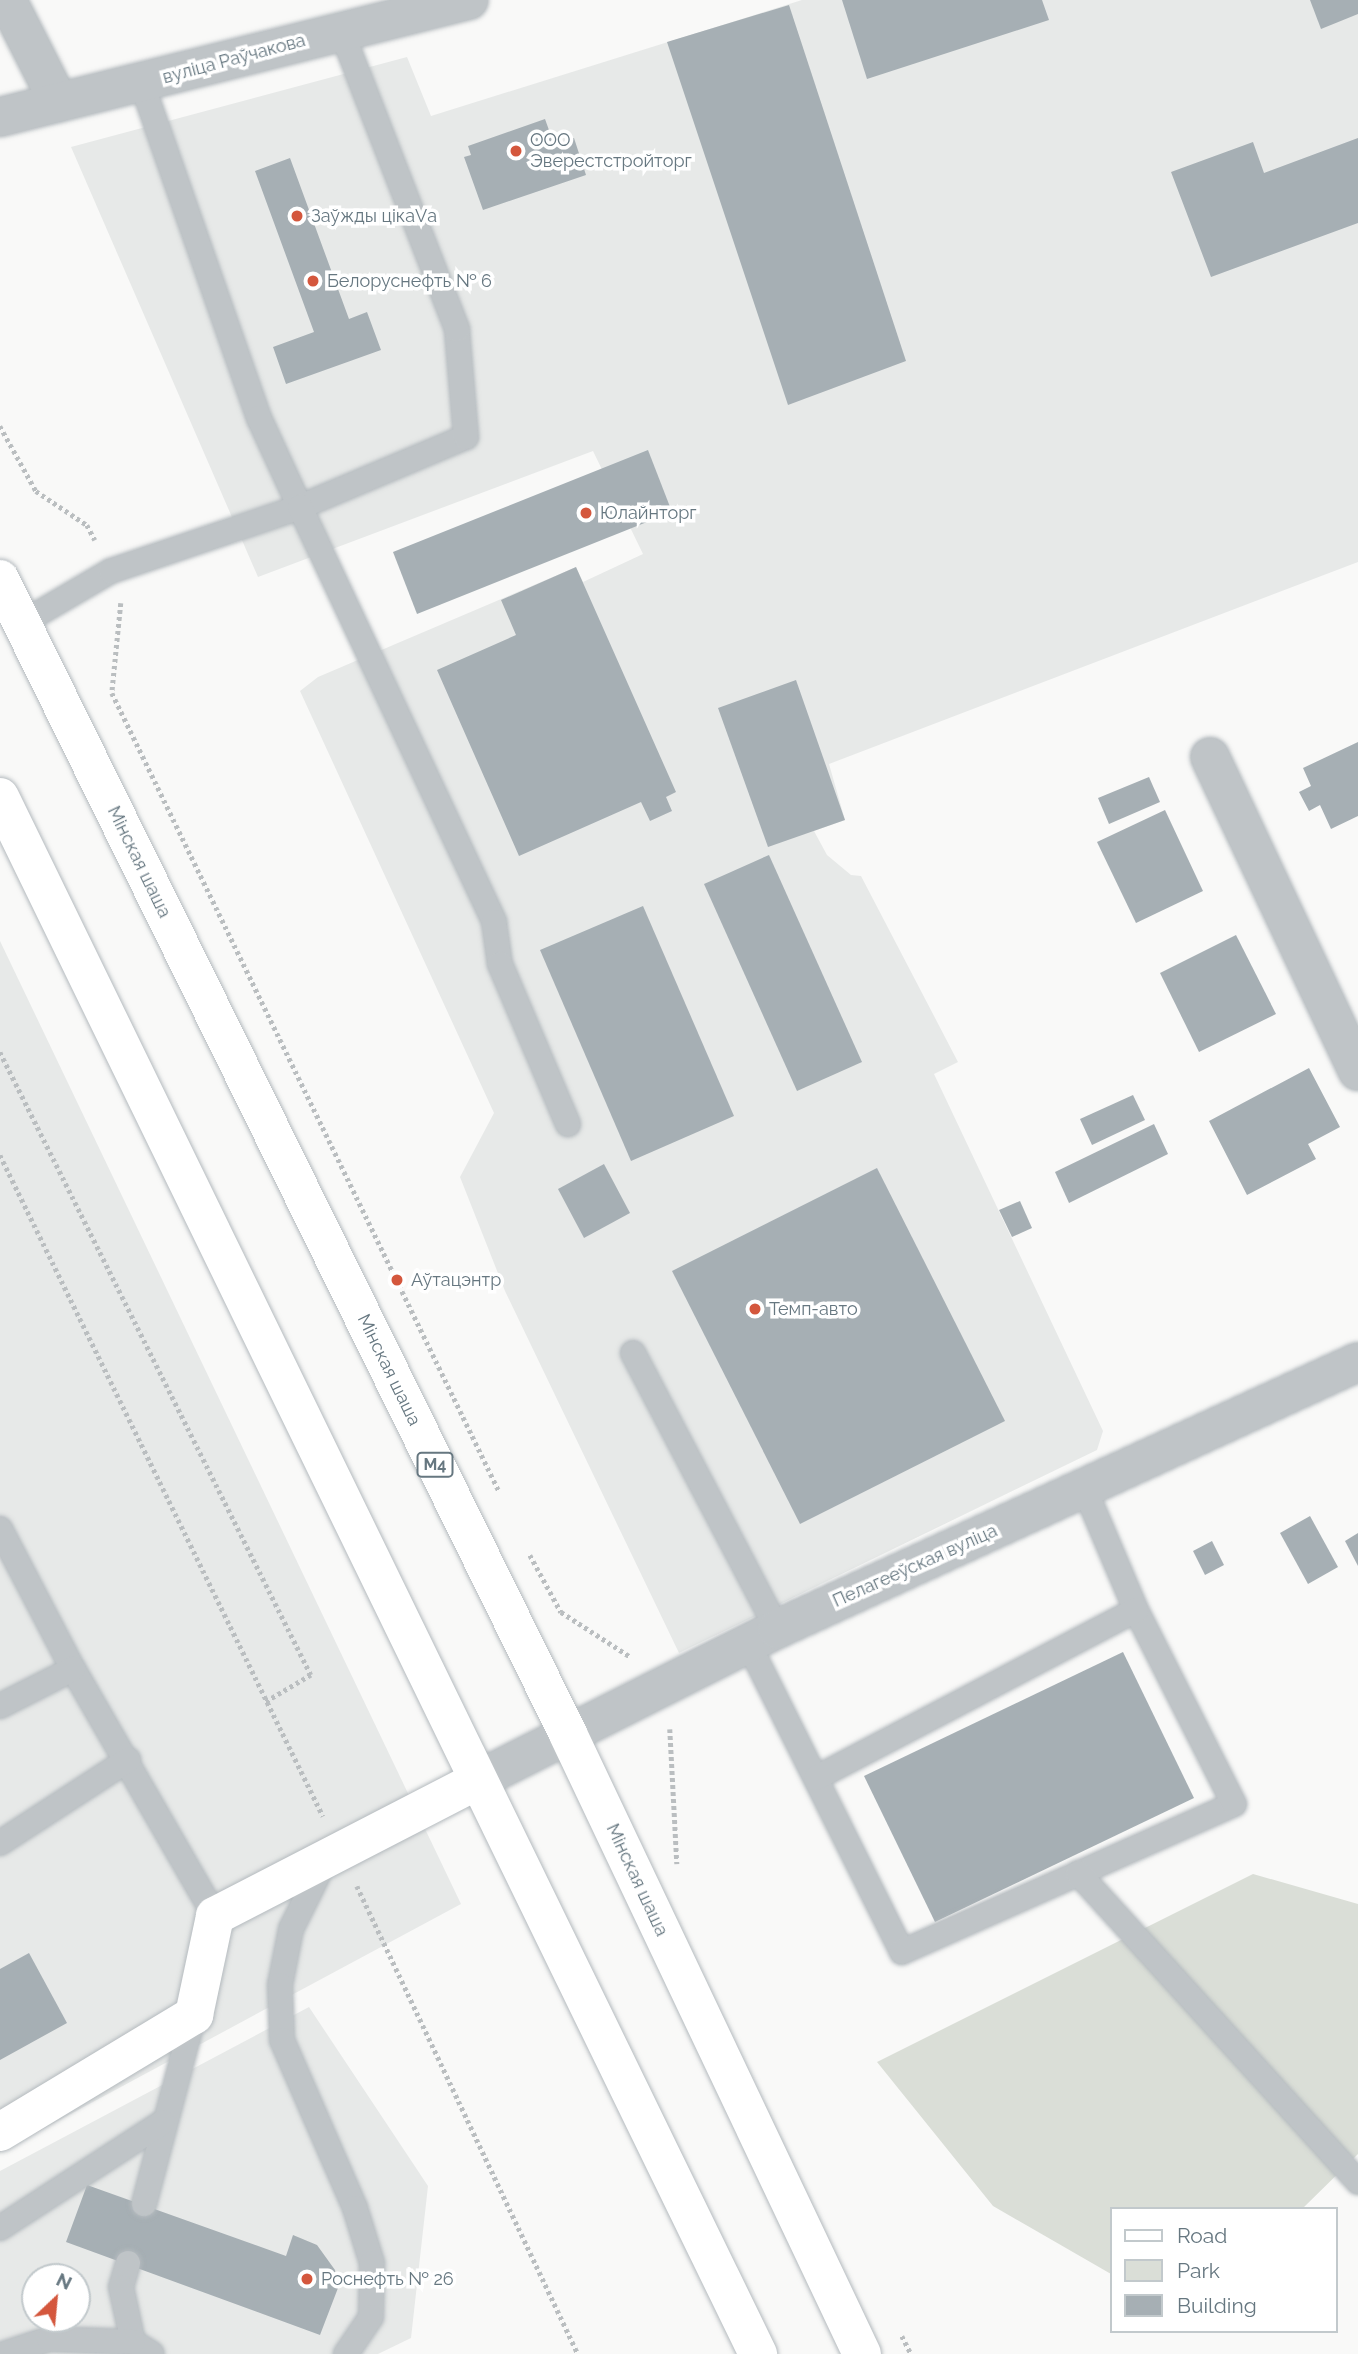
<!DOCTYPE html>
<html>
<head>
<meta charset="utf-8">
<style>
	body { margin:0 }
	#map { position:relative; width:1358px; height:2354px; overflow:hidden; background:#f9f9f8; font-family:Raleway,sans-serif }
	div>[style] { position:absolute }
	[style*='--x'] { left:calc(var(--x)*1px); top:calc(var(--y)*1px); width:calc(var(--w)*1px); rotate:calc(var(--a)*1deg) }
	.built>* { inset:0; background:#e7e9e8 }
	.green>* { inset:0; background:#daded7 }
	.building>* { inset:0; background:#a6afb4 }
	.path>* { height:4.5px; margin-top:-2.25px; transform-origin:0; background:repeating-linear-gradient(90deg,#babec0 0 3.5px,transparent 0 7px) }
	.roads { filter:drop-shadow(0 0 2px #b4babe) drop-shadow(0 0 2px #b4babe) }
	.lane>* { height:24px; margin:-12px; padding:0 12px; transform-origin:12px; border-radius:12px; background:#bfc4c7 }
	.street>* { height:38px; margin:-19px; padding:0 19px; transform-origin:19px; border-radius:19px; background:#bfc4c7 }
	.secondary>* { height:38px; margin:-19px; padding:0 19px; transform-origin:19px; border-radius:19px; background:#fff }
	.primary>* { height:38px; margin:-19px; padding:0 19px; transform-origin:19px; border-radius:19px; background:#fff }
	.dots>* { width:19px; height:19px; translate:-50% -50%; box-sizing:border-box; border:4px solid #fff; border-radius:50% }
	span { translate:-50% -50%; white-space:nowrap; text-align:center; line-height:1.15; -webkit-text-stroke:7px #fff; paint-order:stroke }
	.shield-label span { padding:2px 5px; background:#fff; border:2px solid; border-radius:5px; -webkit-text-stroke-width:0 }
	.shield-label { font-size:16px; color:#667780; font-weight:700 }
	.street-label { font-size:18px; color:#667780 }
	.poi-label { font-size:18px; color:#667780 }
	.left { translate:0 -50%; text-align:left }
	.legend { position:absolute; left:1110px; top:2207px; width:228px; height:126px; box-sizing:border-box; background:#fff; border:2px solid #c2c9cc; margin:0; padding:9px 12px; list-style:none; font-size:21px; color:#667780 }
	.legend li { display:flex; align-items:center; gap:14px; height:35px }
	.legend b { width:35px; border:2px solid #c2c9cc }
	.north { position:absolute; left:21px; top:2263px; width:70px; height:70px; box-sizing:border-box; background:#fff; border:2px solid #c2c9cc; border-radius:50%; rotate:26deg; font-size:19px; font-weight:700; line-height:28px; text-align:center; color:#667780 }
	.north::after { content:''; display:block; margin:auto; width:24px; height:32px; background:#d4573d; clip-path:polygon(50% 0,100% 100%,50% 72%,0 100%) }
</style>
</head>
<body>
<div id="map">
	<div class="built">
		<div style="clip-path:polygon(802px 0,1358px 0,1358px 562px,829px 764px,845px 820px,814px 831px,827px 855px,851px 875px,861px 876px,958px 1062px,934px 1074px,1103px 1431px,1097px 1450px,679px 1653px,505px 1291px,460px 1177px,494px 1113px,300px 691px,318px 677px,576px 567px,583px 582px,643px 554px,593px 451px,258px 577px,71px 147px,407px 57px,431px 116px)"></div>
		<div style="clip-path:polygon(0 941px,461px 1904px,0 2152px)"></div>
		<div style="clip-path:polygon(evenodd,309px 2007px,428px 2186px,411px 2338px,378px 2354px,0 2354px,0 2171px,309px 2007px,35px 2277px,77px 2277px,77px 2319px,35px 2319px,35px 2277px)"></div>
	</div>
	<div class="green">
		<div style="clip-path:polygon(1253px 1874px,1358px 1904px,1358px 2154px,1302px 2209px,1111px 2209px,1111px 2274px,993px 2206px,877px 2062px)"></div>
	</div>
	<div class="building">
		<div style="clip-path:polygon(842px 0,1042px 0,1049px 20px,867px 79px)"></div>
		<div style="clip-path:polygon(1310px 0,1358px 0,1358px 14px,1321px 29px)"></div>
		<div style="clip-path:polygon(789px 5px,906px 361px,788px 405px,667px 42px)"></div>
		<div style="clip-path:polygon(545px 119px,554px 144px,574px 138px,586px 175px,483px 210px,464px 157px,471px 155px,468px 146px)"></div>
		<div style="clip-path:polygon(1358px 138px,1358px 223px,1211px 277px,1171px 172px,1253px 142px,1264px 173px)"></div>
		<div style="clip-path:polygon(290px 158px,349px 319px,367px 312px,381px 350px,286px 384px,273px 347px,314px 332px,255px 171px)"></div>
		<div style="clip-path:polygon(648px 450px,672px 512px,417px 614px,393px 552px)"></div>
		<div style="clip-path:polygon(576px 567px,676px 792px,666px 797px,672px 811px,650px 821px,641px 802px,519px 856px,437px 670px,516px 635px,501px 600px)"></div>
		<div style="clip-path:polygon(796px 680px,845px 820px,768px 847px,718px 708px)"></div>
		<div style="clip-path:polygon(1358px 742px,1358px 816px,1331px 829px,1320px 805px,1309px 811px,1299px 792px,1311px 786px,1303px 768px)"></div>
		<div style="clip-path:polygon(1149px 777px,1160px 802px,1109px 824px,1098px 798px)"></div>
		<div style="clip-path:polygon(1165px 810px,1203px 891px,1136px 923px,1097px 842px)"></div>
		<div style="clip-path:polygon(769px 855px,862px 1062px,797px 1091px,704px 884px)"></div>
		<div style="clip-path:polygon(643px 906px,734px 1116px,631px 1161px,540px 950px)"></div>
		<div style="clip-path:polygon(1236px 935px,1276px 1014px,1199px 1052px,1160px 973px)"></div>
		<div style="clip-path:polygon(1309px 1068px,1340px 1127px,1308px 1144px,1316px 1159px,1247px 1195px,1209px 1121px)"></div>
		<div style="clip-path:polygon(1133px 1095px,1145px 1120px,1092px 1145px,1080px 1119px)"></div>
		<div style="clip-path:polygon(1154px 1124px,1168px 1154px,1069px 1203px,1055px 1172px)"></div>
		<div style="clip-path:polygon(604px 1164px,630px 1213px,584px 1238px,558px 1189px)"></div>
		<div style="clip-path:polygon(877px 1168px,1005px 1421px,800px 1524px,672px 1271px)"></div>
		<div style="clip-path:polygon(1020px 1201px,1032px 1228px,1012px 1237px,999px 1210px)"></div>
		<div style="clip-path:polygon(1310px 1516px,1338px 1567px,1308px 1584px,1280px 1533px)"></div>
		<div style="clip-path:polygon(1358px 1533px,1358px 1566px,1345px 1541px)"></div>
		<div style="clip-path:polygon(1212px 1541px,1224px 1565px,1205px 1575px,1193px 1551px)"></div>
		<div style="clip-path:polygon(1123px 1652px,1194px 1798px,935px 1922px,864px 1776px)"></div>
		<div style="clip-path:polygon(29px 1953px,67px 2023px,0 2060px,0 1969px)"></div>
		<div style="clip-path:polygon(87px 2185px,286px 2256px,293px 2235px,317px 2245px,335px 2270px,338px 2288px,320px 2335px,66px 2242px)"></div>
	</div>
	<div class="path">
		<div style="--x:0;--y:426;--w:74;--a:61"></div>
		<div style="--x:36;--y:491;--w:61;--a:33.7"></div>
		<div style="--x:87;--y:525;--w:17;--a:62"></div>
		<div style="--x:121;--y:603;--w:90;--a:95.7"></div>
		<div style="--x:112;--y:693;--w:887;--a:64.13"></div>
		<div style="--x:0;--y:1052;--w:696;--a:63.47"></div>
		<div style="--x:311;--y:1675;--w:55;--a:149.2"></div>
		<div style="--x:0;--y:1155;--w:736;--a:63.96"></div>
		<div style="--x:530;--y:1555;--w:65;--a:61.5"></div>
		<div style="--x:561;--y:1612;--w:81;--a:32.9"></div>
		<div style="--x:670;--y:1729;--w:135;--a:87"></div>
		<div style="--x:357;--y:1886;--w:518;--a:64.72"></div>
		<div style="--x:902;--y:2336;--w:20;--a:63"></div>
	</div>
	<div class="roads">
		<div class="lane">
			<div style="--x:142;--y:84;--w:354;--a:70.7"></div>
			<div style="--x:259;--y:418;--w:98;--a:65.3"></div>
			<div style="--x:300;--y:507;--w:180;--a:-22.9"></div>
			<div style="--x:466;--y:437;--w:108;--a:-94.8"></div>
			<div style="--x:457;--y:329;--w:321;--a:-111.2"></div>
			<div style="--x:22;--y:623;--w:103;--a:-30.3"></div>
			<div style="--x:111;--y:571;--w:200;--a:-18.7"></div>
			<div style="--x:300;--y:507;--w:458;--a:64.9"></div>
			<div style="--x:494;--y:922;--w:42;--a:81.9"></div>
			<div style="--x:500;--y:964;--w:174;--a:67"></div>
			<div style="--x:633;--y:1353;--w:311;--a:62.4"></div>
			<div style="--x:0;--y:1529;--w:158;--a:62.5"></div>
			<div style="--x:73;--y:1669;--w:285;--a:60.1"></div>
			<div style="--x:748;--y:1643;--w:345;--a:63.5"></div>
			<div style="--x:902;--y:1952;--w:363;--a:-24"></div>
			<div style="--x:1234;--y:1804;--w:217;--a:-116.8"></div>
			<div style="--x:1136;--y:1610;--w:130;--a:-113"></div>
			<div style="--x:0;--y:1706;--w:82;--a:-26.9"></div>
			<div style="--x:816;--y:1778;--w:361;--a:-27.7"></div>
			<div style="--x:0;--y:1843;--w:153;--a:-33"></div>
			<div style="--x:327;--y:1857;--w:80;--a:116.6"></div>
			<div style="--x:291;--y:1929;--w:57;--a:101.1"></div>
			<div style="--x:280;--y:1985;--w:55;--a:87.9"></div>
			<div style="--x:282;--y:2040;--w:183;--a:66.5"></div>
			<div style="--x:355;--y:2208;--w:58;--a:72.8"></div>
			<div style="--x:372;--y:2263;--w:54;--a:91.1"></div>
			<div style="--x:371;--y:2317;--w:45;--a:124"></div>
			<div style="--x:1078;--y:1873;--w:417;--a:47.8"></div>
			<div style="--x:144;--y:2204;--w:196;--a:-75.2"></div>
			<div style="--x:0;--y:2228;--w:194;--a:-33"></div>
			<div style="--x:128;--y:2263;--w:25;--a:106"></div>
			<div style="--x:121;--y:2287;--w:56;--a:77.7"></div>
			<div style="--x:133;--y:2342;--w:22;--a:32"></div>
			<div style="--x:4;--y:2354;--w:47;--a:-18.4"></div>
			<div style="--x:49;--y:2339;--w:84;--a:2"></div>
		</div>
		<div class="street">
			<div style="--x:7;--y:0;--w:115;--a:63.2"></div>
			<div style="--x:0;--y:117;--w:483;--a:-14"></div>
			<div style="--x:1210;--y:757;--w:347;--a:64.8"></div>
			<div style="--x:476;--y:1781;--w:337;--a:-26.8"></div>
			<div style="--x:777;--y:1629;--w:639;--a:-24.68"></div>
		</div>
		<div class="secondary">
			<div style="--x:0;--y:2132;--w:227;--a:-31.1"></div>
			<div style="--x:194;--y:2015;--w:101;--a:-78"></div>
			<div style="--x:215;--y:1916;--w:294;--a:-27.3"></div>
		</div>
		<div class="primary">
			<div style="--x:0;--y:579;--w:1287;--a:63.81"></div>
			<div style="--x:568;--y:1734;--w:686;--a:64.63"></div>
			<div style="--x:0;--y:797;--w:1732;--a:64.04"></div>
		</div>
	</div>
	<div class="dots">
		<div style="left:516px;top:151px;background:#d4573d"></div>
		<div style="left:297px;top:216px;background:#d4573d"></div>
		<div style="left:313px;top:281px;background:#d4573d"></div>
		<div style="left:586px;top:513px;background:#d4573d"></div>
		<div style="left:397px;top:1280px;background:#d4573d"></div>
		<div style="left:755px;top:1309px;background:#d4573d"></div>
		<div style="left:307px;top:2279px;background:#d4573d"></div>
	</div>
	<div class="shield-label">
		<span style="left:435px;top:1465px">М4</span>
	</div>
	<div class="street-label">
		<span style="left:234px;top:59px;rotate:-15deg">вуліца Раўчакова</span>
		<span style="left:139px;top:862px;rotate:64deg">Мінская шаша</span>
		<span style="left:389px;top:1370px;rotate:64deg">Мінская шаша</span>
		<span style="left:915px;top:1566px;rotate:-24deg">Пелагееўская вуліца</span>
		<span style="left:637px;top:1880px;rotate:65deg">Мінская шаша</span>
	</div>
	<div class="poi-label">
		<span class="left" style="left:530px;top:151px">ООО<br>Эверестстройторг</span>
		<span class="left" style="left:311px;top:216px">Заўжды цікаVа</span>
		<span class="left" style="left:327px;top:281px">Белоруснефть № 6</span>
		<span class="left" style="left:600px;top:513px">Юлайнторг</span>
		<span class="left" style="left:411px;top:1280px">Аўтацэнтр</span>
		<span class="left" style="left:769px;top:1309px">Темп-авто</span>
		<span class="left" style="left:321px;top:2279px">Роснефть № 26</span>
	</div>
	<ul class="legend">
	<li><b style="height:9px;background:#fff"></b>Road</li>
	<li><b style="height:19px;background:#daded7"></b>Park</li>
	<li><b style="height:19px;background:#a6afb4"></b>Building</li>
	</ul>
	<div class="north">N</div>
</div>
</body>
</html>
